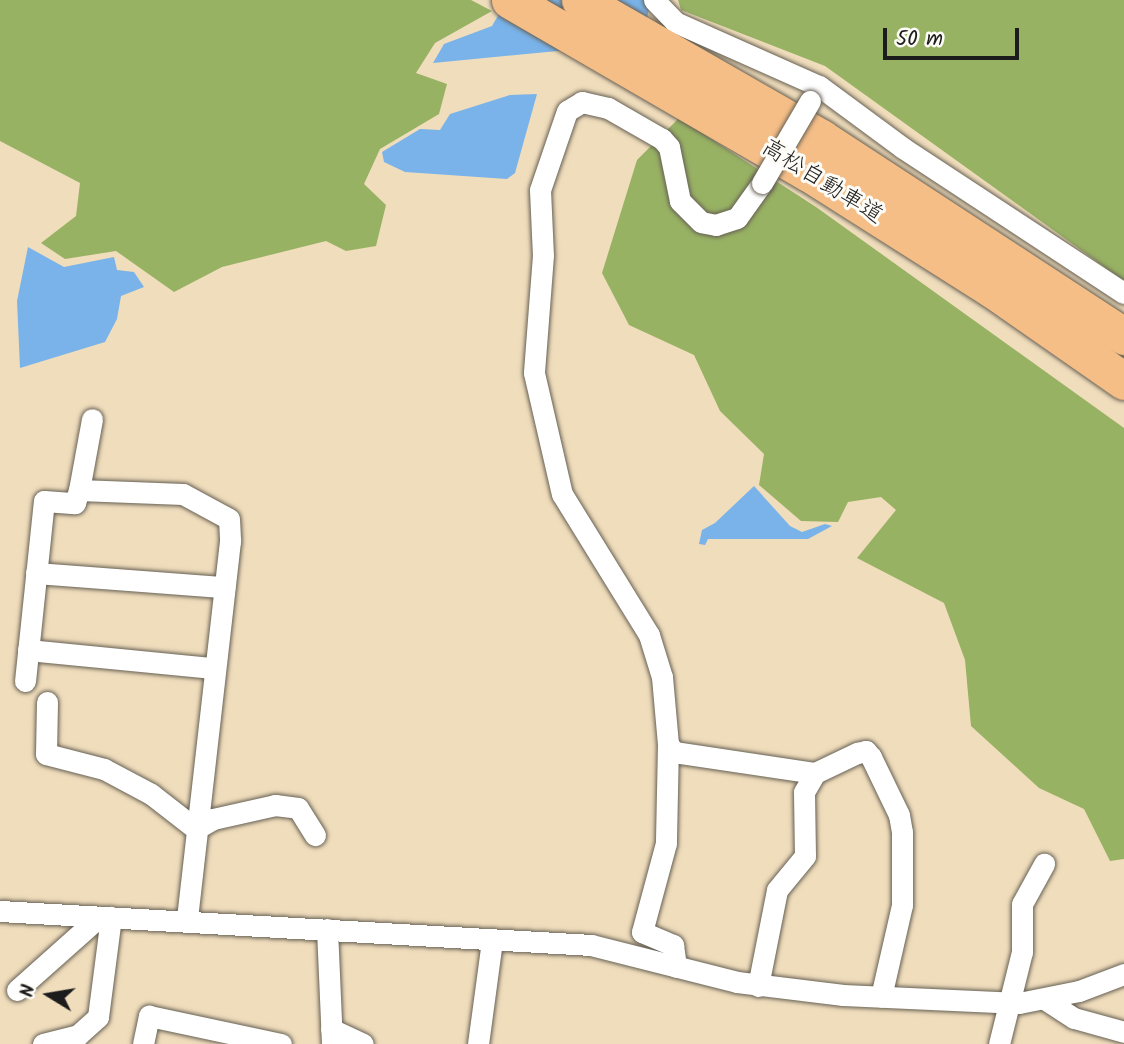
<!DOCTYPE html>
<html>
<head>
<meta charset="utf-8">
<style>
	body { margin:0 }
	#map { position:relative; width:1124px; height:1044px; overflow:hidden; background:#f0ddbc; font-family:Kalam,"Klee One",sans-serif }
	div>[style] { position:absolute }
	[style*='--x'] { left:calc(var(--x)*1px); top:calc(var(--y)*1px); width:calc(var(--w)*1px); rotate:calc(var(--a)*1deg) }
	.forest>* { inset:0; background:#98b264 }
	.water>* { inset:0; background:#79b3ea }
	.roads { filter:drop-shadow(0 0 2px #666054) drop-shadow(0 0 2px #666054) }
	.street>* { height:21px; margin:-10.5px; padding:0 10.5px; transform-origin:10.5px; border-radius:10.5px; background:#fff }
	.highway>* { height:37px; margin:-18.5px; padding:0 18.5px; transform-origin:18.5px; border-radius:18.5px; background:#f6be87 }
	.bridges { filter:drop-shadow(0 0 2px #666054) drop-shadow(0 0 2px #666054) }
	.street-bridge>* { height:21px; margin:-10.5px; padding:0 10.5px; transform-origin:10.5px; border-radius:10.5px; background:#fff }
	span { translate:-50% -50%; white-space:nowrap; text-align:center; line-height:1.15; -webkit-text-stroke:6px #fdfcf7; paint-order:stroke }
	.street-label { font-size:23px; color:#1c1c1c }
	.north { position:absolute; left:14px; top:960px; width:70px; height:70px; -webkit-text-stroke:5px #fdfcf7; paint-order:stroke; rotate:281deg; font-size:19px; font-weight:700; line-height:28px; text-align:center; color:#1c1c1c }
	.north::after { content:''; display:block; margin:auto; width:24px; height:32px; background:#1c1c1c; clip-path:polygon(50% 0,100% 100%,50% 72%,0 100%) }
	.scale { position:absolute; left:883px; top:28px; width:136px; height:32px; box-sizing:border-box; border:4px solid #1c1c1c; border-top:0; padding-left:9px; font-size:21px; line-height:24px; white-space:nowrap; color:#1c1c1c; -webkit-text-stroke:5px #fdfcf7; paint-order:stroke }
</style>
</head>
<body>
<div id="map">
	<div class="forest">
		<div style="clip-path:polygon(0 0,471px 0,492px 11px,435px 43px,416px 73px,447px 84px,439px 114px,380px 149px,364px 184px,386px 205px,376px 246px,346px 251px,326px 241px,222px 267px,174px 292px,116px 251px,65px 259px,41px 243px,76px 216px,80px 183px,0 141px)"></div>
		<div style="clip-path:polygon(678px 0,1124px 0,1124px 281px,825px 66px,681px 10px)"></div>
		<div style="clip-path:polygon(679px 118px,816px 207px,1124px 428px,1124px 859px,1110px 861px,1084px 809px,1039px 788px,971px 726px,965px 660px,944px 603px,857px 558px,896px 510px,881px 497px,848px 502px,838px 522px,801px 521px,759px 485px,764px 454px,720px 411px,694px 355px,629px 325px,602px 273px,637px 160px)"></div>
	</div>
	<div class="water">
		<div style="clip-path:polygon(507px 0,648px 0,650px 5px,647px 18px,568px 50px,433px 63px,444px 44px,492px 26px)"></div>
		<div style="clip-path:polygon(537px 94px,515px 173px,507px 179px,405px 172px,384px 162px,382px 152px,420px 129px,440px 130px,450px 114px,510px 95px)"></div>
		<div style="clip-path:polygon(28px 247px,64px 267px,114px 257px,117px 270px,134px 272px,144px 287px,121px 296px,117px 319px,105px 342px,20px 368px,17px 301px)"></div>
		<div style="clip-path:polygon(754px 486px,790px 526px,802px 532px,825px 524px,832px 526px,808px 539px,708px 539px,705px 545px,699px 544px,702px 530px,715px 523px)"></div>
	</div>
	<div class="roads">
		<div class="street">
			<div style="--x:654;--y:0;--w:30;--a:46"></div>
			<div style="--x:675;--y:22;--w:158;--a:24"></div>
			<div style="--x:819;--y:86;--w:104;--a:36.4"></div>
			<div style="--x:903;--y:148;--w:264;--a:33.3"></div>
			<div style="--x:762;--y:183;--w:43;--a:125.5"></div>
			<div style="--x:737;--y:218;--w:22;--a:162"></div>
			<div style="--x:716;--y:225;--w:15;--a:-169"></div>
			<div style="--x:701;--y:222;--w:30;--a:-135"></div>
			<div style="--x:680;--y:201;--w:55;--a:-101.5"></div>
			<div style="--x:669;--y:147;--w:11;--a:-131"></div>
			<div style="--x:662;--y:139;--w:62;--a:-150.1"></div>
			<div style="--x:608;--y:108;--w:27;--a:-167"></div>
			<div style="--x:582;--y:102;--w:17;--a:149"></div>
			<div style="--x:567;--y:111;--w:83;--a:108.9"></div>
			<div style="--x:540;--y:190;--w:65;--a:87.4"></div>
			<div style="--x:543;--y:255;--w:118;--a:94.4"></div>
			<div style="--x:534;--y:373;--w:124;--a:77"></div>
			<div style="--x:562;--y:494;--w:166;--a:58.3"></div>
			<div style="--x:649;--y:635;--w:44;--a:72.8"></div>
			<div style="--x:662;--y:677;--w:67;--a:84.9"></div>
			<div style="--x:668;--y:744;--w:10;--a:53"></div>
			<div style="--x:674;--y:752;--w:143;--a:8.5"></div>
			<div style="--x:815;--y:773;--w:47;--a:-25.5"></div>
			<div style="--x:857;--y:753;--w:9;--a:-13"></div>
			<div style="--x:866;--y:751;--w:8;--a:50"></div>
			<div style="--x:871;--y:757;--w:64;--a:64.2"></div>
			<div style="--x:899;--y:815;--w:17;--a:80"></div>
			<div style="--x:902;--y:832;--w:73;--a:90"></div>
			<div style="--x:902;--y:905;--w:94;--a:102.9"></div>
			<div style="--x:79;--y:490;--w:72;--a:-79.6"></div>
			<div style="--x:36;--y:573;--w:189;--a:4.3"></div>
			<div style="--x:28;--y:650;--w:186;--a:5.6"></div>
			<div style="--x:25;--y:681;--w:181;--a:-84"></div>
			<div style="--x:44;--y:501;--w:31;--a:4"></div>
			<div style="--x:75;--y:503;--w:14;--a:-73"></div>
			<div style="--x:79;--y:490;--w:104;--a:2.2"></div>
			<div style="--x:183;--y:494;--w:52;--a:28.5"></div>
			<div style="--x:229;--y:519;--w:22;--a:87"></div>
			<div style="--x:230;--y:541;--w:382;--a:96.5"></div>
			<div style="--x:47;--y:702;--w:52;--a:91.1"></div>
			<div style="--x:46;--y:754;--w:60;--a:14.5"></div>
			<div style="--x:104;--y:769;--w:53;--a:28"></div>
			<div style="--x:151;--y:794;--w:57;--a:37.9"></div>
			<div style="--x:196;--y:829;--w:20;--a:-30"></div>
			<div style="--x:213;--y:819;--w:64;--a:-12.7"></div>
			<div style="--x:275;--y:805;--w:23;--a:7"></div>
			<div style="--x:298;--y:808;--w:32;--a:58"></div>
			<div style="--x:668;--y:744;--w:99;--a:91.2"></div>
			<div style="--x:666;--y:843;--w:92;--a:105.1"></div>
			<div style="--x:642;--y:932;--w:34;--a:23"></div>
			<div style="--x:673;--y:945;--w:22;--a:82"></div>
			<div style="--x:0;--y:911;--w:592;--a:3.29"></div>
			<div style="--x:591;--y:945;--w:151;--a:14.2"></div>
			<div style="--x:737;--y:982;--w:107;--a:7"></div>
			<div style="--x:843;--y:995;--w:176;--a:2.6"></div>
			<div style="--x:1019;--y:1003;--w:61;--a:-11.3"></div>
			<div style="--x:1079;--y:991;--w:48;--a:-20.7"></div>
			<div style="--x:327;--y:929;--w:115;--a:87.5"></div>
			<div style="--x:758;--y:986;--w:98;--a:-78.8"></div>
			<div style="--x:777;--y:890;--w:44;--a:-50.5"></div>
			<div style="--x:805;--y:856;--w:64;--a:-90.9"></div>
			<div style="--x:804;--y:792;--w:22;--a:-60"></div>
			<div style="--x:17;--y:990;--w:110;--a:-41.7"></div>
			<div style="--x:1046;--y:1000;--w:33;--a:33"></div>
			<div style="--x:1074;--y:1018;--w:52;--a:15.6"></div>
			<div style="--x:331;--y:1029;--w:35;--a:25"></div>
			<div style="--x:43;--y:1044;--w:36;--a:-14"></div>
			<div style="--x:78;--y:1035;--w:27;--a:-42"></div>
			<div style="--x:98;--y:1017;--w:101;--a:-82.6"></div>
			<div style="--x:143;--y:1044;--w:29;--a:-78"></div>
			<div style="--x:149;--y:1016;--w:135;--a:12"></div>
			<div style="--x:478;--y:1044;--w:105;--a:-82.3"></div>
			<div style="--x:999;--y:1044;--w:95;--a:-76"></div>
			<div style="--x:1022;--y:952;--w:48;--a:-90"></div>
			<div style="--x:1022;--y:904;--w:46;--a:-61.2"></div>
		</div>
		<div class="highway">
			<div style="--x:510;--y:0;--w:345;--a:30.1"></div>
			<div style="--x:809;--y:173;--w:217;--a:32.4"></div>
			<div style="--x:992;--y:289;--w:161;--a:34.9"></div>
			<div style="--x:580;--y:0;--w:278;--a:29.8"></div>
			<div style="--x:821;--y:138;--w:362;--a:33.2"></div>
		</div>
	</div>
	<div class="bridges">
		<div class="street-bridge">
			<div style="--x:762;--y:183;--w:95;--a:-59.7"></div>
		</div>
	</div>
	<div class="street-label">
		<span style="left:822px;top:182px;rotate:32deg">高松自動車道</span>
	</div>
	<div class="north">N</div>
	<div class="scale">50 m</div>
</div>
</body>
</html>
